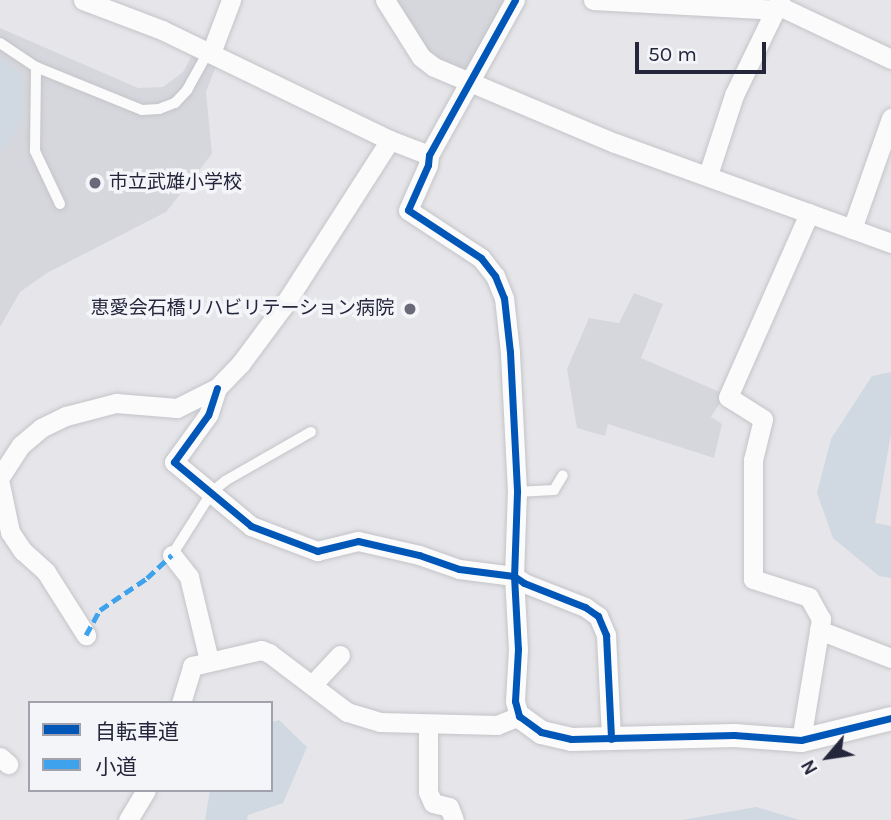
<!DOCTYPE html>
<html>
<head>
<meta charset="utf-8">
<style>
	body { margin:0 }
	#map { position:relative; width:891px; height:820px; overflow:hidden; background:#e6e6ea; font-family:Karla,"Noto Sans JP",sans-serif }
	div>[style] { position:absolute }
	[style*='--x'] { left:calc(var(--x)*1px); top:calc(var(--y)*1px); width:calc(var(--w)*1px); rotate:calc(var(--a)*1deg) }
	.built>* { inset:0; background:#d6d7dd }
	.green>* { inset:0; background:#d0d8e2 }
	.roads { filter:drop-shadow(0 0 2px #c3c4c8) drop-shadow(0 0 2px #c3c4c8) }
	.service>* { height:10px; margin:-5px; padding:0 5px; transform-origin:5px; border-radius:5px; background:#fbfbfc }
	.minor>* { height:19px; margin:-9.5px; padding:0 9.5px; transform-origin:9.5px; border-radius:9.5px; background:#fbfbfc }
	.tertiary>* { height:23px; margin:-11.5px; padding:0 11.5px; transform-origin:11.5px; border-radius:11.5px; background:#fbfbfc }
	.quiet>* { height:5px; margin-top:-2.5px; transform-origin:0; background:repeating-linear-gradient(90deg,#3ea2ec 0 10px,transparent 0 15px) }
	.cycleway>* { height:7px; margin:-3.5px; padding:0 3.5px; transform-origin:3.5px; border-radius:3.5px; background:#0057b8 }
	.dots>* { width:19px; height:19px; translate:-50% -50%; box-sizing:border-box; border:4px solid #f4f5f9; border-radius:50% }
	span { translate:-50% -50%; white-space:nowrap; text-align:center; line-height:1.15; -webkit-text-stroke:7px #f4f5f9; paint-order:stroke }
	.poi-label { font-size:19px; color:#25253c }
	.left { translate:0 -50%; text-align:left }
	.right { translate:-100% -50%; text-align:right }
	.legend { position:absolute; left:28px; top:701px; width:245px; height:91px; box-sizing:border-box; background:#f4f5f9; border:2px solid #a1a2ad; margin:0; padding:9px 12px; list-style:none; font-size:21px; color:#25253c }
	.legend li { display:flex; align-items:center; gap:14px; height:35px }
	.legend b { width:35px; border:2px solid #a1a2ad }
	.north { position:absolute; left:793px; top:722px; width:70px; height:70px; -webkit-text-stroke:5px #f4f5f9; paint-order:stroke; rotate:241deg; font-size:19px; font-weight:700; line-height:28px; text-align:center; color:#25253c }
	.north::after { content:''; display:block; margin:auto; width:24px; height:32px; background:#25253c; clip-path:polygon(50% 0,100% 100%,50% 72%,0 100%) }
	.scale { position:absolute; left:635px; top:42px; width:131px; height:32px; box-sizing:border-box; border:4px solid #25253c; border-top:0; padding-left:9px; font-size:21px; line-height:24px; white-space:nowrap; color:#25253c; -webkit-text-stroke:5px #f4f5f9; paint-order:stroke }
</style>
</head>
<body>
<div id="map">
	<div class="built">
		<div style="clip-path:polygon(394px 0,509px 0,468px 68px,457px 70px,424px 49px)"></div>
		<div style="clip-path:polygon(0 28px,138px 88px,163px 87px,183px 72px,193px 54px,216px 66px,206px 92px,212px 154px,166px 212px,47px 273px,20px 292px,0 327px)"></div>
		<div style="clip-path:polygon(634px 293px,663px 304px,641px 358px,722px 393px,722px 400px,711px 417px,722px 424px,714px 458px,608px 424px,605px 436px,577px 428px,567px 369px,589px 318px,619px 323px)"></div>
	</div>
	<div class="green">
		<div style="clip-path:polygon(0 56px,22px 76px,22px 120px,4px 150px,0 151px)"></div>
		<div style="clip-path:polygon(891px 372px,891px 435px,875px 523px,891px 526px,891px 578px,879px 576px,833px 538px,817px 493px,831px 439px,872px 376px)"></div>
		<div style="clip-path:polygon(279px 720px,307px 747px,283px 803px,248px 815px,247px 820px,205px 820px,210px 790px,271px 790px,271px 722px)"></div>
		<div style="clip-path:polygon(756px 807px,800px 820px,682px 820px)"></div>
	</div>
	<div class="roads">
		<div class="service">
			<div style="--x:0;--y:43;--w:43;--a:33.7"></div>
			<div style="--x:60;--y:204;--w:59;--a:-115.3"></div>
			<div style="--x:35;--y:151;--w:84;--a:-89.3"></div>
			<div style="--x:36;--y:67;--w:114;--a:22.1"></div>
			<div style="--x:142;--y:110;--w:17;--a:-3"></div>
			<div style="--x:159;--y:109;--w:17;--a:-21"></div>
			<div style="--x:175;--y:103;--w:18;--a:-47"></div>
			<div style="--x:187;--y:90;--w:35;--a:-61"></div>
			<div style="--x:204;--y:59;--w:9;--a:-41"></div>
			<div style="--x:517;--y:492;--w:37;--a:-3"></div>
			<div style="--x:554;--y:490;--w:17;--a:-59"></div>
			<div style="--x:172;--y:555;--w:75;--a:-57.6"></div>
			<div style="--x:212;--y:492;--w:17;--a:-40"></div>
			<div style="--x:225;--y:481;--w:99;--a:-29.7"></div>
		</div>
		<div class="minor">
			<div style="--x:83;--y:0;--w:85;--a:20.8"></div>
			<div style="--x:162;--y:30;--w:253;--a:25.8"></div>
			<div style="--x:390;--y:140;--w:42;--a:21"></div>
			<div style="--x:385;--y:0;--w:67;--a:57.7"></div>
			<div style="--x:421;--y:57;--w:16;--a:38"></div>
			<div style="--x:434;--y:67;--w:196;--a:22.8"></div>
			<div style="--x:615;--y:143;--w:294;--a:19.9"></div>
			<div style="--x:593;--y:0;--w:182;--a:3.1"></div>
			<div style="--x:777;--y:5;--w:126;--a:25.3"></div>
			<div style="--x:211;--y:53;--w:57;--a:-69.3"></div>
			<div style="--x:708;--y:175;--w:84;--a:-72"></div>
			<div style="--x:734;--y:95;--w:106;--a:-64.2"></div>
			<div style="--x:852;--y:229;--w:118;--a:-70.6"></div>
			<div style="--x:217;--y:388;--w:28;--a:108"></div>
			<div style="--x:208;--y:415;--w:58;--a:125.9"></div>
			<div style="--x:174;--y:462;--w:100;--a:39.7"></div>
			<div style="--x:251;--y:526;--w:71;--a:20.7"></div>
			<div style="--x:317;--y:551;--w:42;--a:-13.7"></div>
			<div style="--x:358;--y:541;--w:63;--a:12.9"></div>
			<div style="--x:419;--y:555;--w:42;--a:19.3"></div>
			<div style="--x:459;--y:569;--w:55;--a:7.3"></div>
			<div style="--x:514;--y:576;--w:12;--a:35"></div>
			<div style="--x:524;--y:583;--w:66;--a:21.5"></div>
			<div style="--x:585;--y:607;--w:16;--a:35"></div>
			<div style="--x:598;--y:616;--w:21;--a:67"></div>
			<div style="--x:606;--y:635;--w:104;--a:87.2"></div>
			<div style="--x:0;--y:477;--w:38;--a:-57"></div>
			<div style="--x:21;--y:445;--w:26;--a:-40"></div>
			<div style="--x:41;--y:428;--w:28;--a:-26"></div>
			<div style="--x:66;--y:416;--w:52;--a:-14.6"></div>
			<div style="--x:116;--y:403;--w:61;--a:4.7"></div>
			<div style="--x:177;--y:408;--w:45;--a:-26.6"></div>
			<div style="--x:217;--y:388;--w:35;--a:-46"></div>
			<div style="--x:241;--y:363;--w:72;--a:-53.4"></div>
			<div style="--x:284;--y:305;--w:196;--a:-57.3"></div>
			<div style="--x:0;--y:484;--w:49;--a:78.2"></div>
			<div style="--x:10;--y:532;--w:23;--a:56"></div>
			<div style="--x:23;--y:551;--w:31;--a:42"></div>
			<div style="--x:46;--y:572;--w:75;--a:57.6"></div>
			<div style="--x:172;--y:555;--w:28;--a:52"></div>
			<div style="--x:189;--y:577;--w:85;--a:76.5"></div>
			<div style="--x:819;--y:630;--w:77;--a:21.3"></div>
			<div style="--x:312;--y:685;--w:41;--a:-47"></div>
			<div style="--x:181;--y:703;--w:39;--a:-73"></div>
			<div style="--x:192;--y:666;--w:71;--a:-13.1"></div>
			<div style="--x:261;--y:650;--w:9;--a:21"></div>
			<div style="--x:269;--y:653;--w:98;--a:37.1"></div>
			<div style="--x:347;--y:712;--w:34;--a:17"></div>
			<div style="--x:380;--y:722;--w:117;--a:1.5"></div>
			<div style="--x:497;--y:725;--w:24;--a:-22"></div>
			<div style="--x:519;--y:716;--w:16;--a:-105"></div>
			<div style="--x:515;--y:701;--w:52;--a:-86.7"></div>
			<div style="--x:518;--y:649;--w:73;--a:-93.1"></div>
			<div style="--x:514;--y:576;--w:84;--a:-88"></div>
			<div style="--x:517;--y:492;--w:140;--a:-92.9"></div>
			<div style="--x:510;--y:352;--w:54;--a:-96.3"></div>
			<div style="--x:504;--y:298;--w:24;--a:-112"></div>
			<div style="--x:495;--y:276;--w:23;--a:-128"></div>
			<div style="--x:481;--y:258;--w:87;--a:-146.7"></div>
			<div style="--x:408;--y:210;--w:49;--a:-66"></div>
			<div style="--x:428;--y:165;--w:10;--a:-84"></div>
			<div style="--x:429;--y:155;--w:177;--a:-61"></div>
			<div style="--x:428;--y:724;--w:68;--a:90"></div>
			<div style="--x:428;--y:792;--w:12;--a:66"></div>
			<div style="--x:433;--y:803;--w:16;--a:14"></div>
			<div style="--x:449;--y:807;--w:14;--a:69"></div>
			<div style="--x:801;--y:740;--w:123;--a:-80.6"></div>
			<div style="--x:821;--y:619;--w:25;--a:-119"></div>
			<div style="--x:809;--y:597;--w:59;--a:-162.2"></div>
			<div style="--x:753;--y:579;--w:119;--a:-90"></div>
			<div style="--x:753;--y:460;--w:42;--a:-76.3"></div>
			<div style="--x:763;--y:419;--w:41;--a:-147.8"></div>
			<div style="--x:728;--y:397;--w:201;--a:-66.2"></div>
			<div style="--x:0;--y:757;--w:11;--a:41"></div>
			<div style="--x:128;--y:820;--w:35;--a:-59"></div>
		</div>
		<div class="tertiary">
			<div style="--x:519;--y:716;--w:27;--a:36"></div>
			<div style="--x:541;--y:732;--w:31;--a:13"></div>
			<div style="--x:571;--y:739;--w:163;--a:-1.4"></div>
			<div style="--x:734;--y:735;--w:67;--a:4.3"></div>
			<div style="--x:801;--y:740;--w:93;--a:-13.7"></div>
		</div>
	</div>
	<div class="quiet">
		<div style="--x:86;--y:635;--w:29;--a:-61"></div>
		<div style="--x:100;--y:610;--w:57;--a:-34.2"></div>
		<div style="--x:147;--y:578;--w:34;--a:-43"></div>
	</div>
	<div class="cycleway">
		<div style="--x:515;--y:0;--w:177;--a:119"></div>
		<div style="--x:429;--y:155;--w:10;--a:96"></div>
		<div style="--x:428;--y:165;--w:49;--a:114"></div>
		<div style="--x:408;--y:210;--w:87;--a:33.3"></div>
		<div style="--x:481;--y:258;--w:23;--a:52"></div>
		<div style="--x:495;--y:276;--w:24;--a:68"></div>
		<div style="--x:504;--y:298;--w:54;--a:83.7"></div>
		<div style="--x:510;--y:352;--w:140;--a:87.1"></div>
		<div style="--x:517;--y:492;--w:84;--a:92"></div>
		<div style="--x:514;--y:576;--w:73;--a:86.9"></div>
		<div style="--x:518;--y:649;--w:52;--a:93.3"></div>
		<div style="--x:515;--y:701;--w:16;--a:75"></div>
		<div style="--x:519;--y:716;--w:27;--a:36"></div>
		<div style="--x:541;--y:732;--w:31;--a:13"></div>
		<div style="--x:571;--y:739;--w:163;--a:-1.4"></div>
		<div style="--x:734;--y:735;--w:67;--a:4.3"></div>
		<div style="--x:801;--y:740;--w:93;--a:-13.7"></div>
		<div style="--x:217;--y:388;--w:28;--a:108"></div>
		<div style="--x:208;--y:415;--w:58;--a:125.9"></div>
		<div style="--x:174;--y:462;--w:100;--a:39.7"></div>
		<div style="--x:251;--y:526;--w:71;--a:20.7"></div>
		<div style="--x:317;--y:551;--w:42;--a:-13.7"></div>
		<div style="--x:358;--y:541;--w:63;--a:12.9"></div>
		<div style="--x:419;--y:555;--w:42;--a:19.3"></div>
		<div style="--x:459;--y:569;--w:55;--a:7.3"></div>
		<div style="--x:514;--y:576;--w:12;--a:35"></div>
		<div style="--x:524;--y:583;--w:66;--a:21.5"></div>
		<div style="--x:585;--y:607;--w:16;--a:35"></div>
		<div style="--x:598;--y:616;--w:21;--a:67"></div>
		<div style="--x:606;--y:635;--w:104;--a:87.2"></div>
	</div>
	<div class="dots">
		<div style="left:95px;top:183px;background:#696979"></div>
		<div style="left:410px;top:309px;background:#696979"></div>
	</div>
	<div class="poi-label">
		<span class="left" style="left:109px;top:183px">市立武雄小学校</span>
		<span class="right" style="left:394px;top:309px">恵愛会石橋リハビリテーション病院</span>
	</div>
	<ul class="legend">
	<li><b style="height:9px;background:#0057b8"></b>自転車道</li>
	<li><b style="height:9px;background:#3ea2ec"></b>小道</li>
	</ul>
	<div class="north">N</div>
	<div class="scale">50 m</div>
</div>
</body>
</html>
